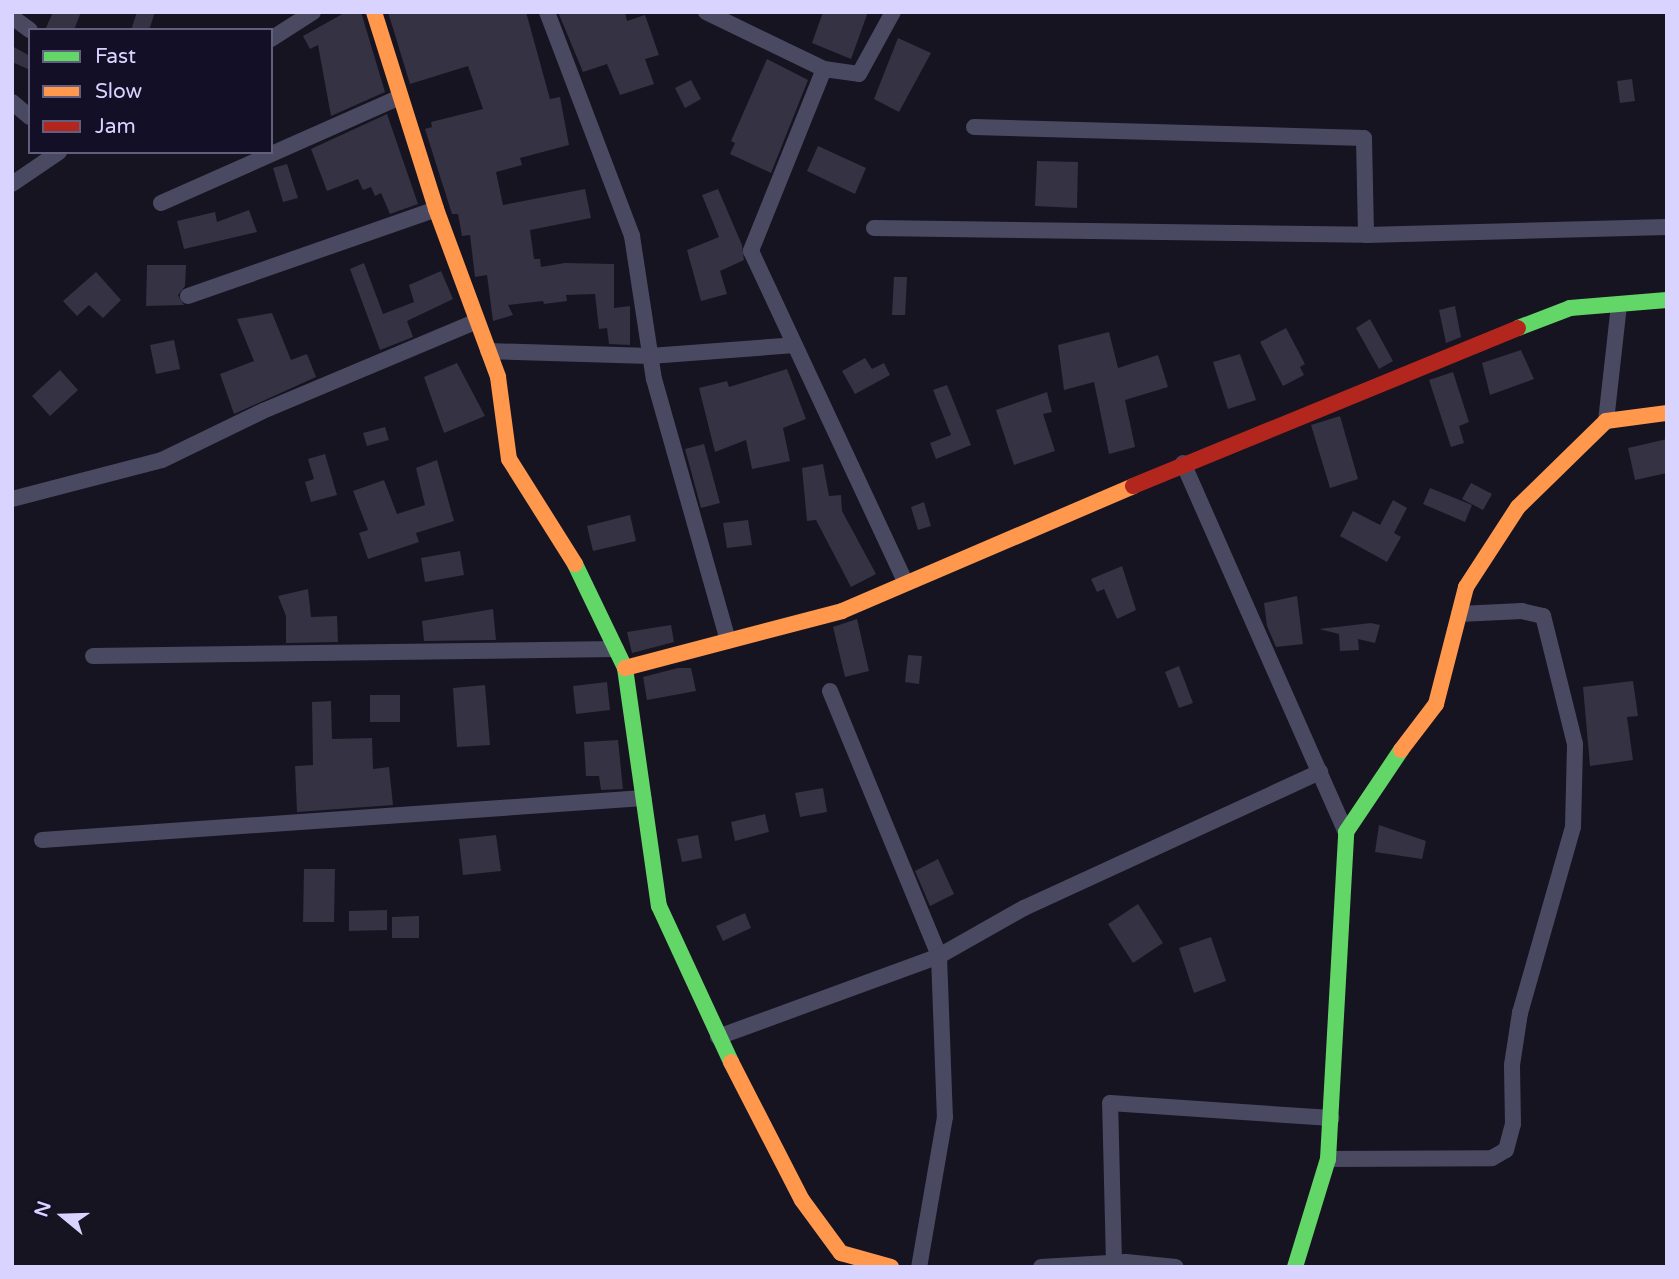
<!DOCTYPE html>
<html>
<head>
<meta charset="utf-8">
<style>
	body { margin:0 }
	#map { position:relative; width:1679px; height:1279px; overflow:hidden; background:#161421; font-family:"Varela Round",sans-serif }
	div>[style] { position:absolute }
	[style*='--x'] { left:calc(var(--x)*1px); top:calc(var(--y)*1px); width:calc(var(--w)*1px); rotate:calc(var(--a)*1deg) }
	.building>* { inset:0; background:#343243 }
	.street>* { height:16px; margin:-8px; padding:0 8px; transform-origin:8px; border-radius:8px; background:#4a4962 }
	.fast>* { height:16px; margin:-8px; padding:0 8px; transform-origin:8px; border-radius:8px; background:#63d668 }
	.slow>* { height:16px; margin:-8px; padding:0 8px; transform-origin:8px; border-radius:8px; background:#ff974d }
	.jam>* { height:16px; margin:-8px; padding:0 8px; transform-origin:8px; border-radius:8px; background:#b3261e }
	span { translate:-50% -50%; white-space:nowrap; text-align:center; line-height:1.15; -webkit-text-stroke:6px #130f26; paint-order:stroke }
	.frame { position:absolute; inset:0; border:14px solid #d9d4ff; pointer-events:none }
	.legend { position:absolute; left:28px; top:28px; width:245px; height:126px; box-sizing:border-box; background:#130f26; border:2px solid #625e7d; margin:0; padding:9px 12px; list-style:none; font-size:21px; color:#d9d4ff }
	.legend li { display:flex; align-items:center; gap:14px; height:35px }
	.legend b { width:35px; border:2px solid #625e7d }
	.north { position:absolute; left:28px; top:1181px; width:70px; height:70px; -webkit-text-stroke:5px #130f26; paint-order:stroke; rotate:289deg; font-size:19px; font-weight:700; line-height:28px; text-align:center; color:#d9d4ff }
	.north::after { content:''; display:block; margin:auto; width:24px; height:32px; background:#d9d4ff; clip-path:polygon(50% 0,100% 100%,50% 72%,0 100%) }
</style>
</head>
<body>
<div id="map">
	<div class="building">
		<div style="clip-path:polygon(53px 12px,81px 12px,74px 30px,45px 30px)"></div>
		<div style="clip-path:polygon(137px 12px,155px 12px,149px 30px,131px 30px)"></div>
		<div style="clip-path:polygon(346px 12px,361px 12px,385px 92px,331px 116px,318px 45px,310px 49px,303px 36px)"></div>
		<div style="clip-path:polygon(388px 12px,526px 12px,550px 99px,560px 97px,569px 145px,520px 158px,522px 165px,496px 172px,503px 205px,585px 189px,591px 218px,530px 230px,534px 259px,540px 259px,541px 267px,565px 263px,614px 264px,614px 308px,630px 306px,630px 345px,609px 344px,607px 328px,599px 329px,595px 294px,566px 295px,567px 301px,544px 304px,543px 301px,508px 305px,513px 315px,493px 321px,487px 275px,475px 277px,470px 235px,462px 236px,458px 214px,452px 214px,425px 129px,432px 127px,431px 122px,483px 109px,468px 66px,410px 84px)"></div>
		<div style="clip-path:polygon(558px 12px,625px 12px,627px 21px,645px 15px,659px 55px,645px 59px,654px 84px,620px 95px,607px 64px,583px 72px)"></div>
		<div style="clip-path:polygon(823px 12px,868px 12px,851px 59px,812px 43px)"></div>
		<div style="clip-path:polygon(898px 38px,931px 53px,899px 112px,874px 99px)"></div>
		<div style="clip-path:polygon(12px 46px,30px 56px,30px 70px,12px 62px)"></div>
		<div style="clip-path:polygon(767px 59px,808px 80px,771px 173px,730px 154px,735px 143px,731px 141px)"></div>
		<div style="clip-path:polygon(1632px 79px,1635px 101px,1620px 103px,1617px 81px)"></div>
		<div style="clip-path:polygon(691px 80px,701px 99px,685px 108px,675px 88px)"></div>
		<div style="clip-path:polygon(387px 114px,418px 204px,390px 214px,381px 193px,375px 196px,371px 187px,363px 190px,358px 179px,327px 191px,311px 149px)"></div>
		<div style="clip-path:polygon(818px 146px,866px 168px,855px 194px,807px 171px)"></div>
		<div style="clip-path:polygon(1037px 161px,1078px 162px,1077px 208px,1035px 206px)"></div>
		<div style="clip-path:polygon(287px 164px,298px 198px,283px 202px,273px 168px)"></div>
		<div style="clip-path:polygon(718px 189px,742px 245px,744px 260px,720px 271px,727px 294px,701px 301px,687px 250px,719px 237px,702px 195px)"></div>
		<div style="clip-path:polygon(249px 210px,257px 232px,184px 249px,177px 221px,215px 212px,217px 222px)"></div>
		<div style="clip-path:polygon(364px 263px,383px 314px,414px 302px,409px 285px,441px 271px,453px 299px,407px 321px,413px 337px,380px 350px,350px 269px)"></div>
		<div style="clip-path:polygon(147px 265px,186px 265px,185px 286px,178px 295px,184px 305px,146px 306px)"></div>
		<div style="clip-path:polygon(96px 272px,121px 300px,103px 318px,89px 305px,77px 316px,63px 301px)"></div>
		<div style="clip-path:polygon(894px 277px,907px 277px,905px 315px,892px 315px)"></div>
		<div style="clip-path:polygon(1455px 306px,1461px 337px,1446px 343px,1439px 310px)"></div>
		<div style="clip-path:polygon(272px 313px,291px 360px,307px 354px,316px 377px,234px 414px,220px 374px,254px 361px,237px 319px)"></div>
		<div style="clip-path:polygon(1370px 319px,1393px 361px,1379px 369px,1356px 328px)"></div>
		<div style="clip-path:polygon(1286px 328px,1305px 364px,1300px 367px,1304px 375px,1283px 386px,1260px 342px)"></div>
		<div style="clip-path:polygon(1109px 332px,1118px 368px,1158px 355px,1168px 387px,1125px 400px,1135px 447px,1109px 454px,1094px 382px,1064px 390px,1058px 345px)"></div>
		<div style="clip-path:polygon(174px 340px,180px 369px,156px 374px,150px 345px)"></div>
		<div style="clip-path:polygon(1521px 350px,1534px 379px,1490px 395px,1482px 363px)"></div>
		<div style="clip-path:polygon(1240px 354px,1256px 400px,1228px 409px,1213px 362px)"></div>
		<div style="clip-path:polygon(865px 358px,872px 369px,884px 363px,890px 375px,855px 394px,842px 371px)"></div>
		<div style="clip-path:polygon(457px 363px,485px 416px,444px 433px,424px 377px)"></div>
		<div style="clip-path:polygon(787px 369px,806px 419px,783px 428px,790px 461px,752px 469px,746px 440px,715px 452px,699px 388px,727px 381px,729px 387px)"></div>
		<div style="clip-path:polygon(60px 370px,78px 390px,50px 416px,32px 396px)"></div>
		<div style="clip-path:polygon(1453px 372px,1469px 422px,1459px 426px,1464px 443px,1451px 447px,1429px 380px)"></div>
		<div style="clip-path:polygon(947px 385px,971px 445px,936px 459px,930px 443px,951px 435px,933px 390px)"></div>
		<div style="clip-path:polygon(1047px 392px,1052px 412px,1043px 414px,1055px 451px,1014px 465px,996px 410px)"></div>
		<div style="clip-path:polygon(1340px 416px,1358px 479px,1330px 488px,1311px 425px)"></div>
		<div style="clip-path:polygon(385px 427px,389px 440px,367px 446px,363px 433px)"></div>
		<div style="clip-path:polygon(1667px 439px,1667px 473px,1635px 480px,1628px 448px)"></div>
		<div style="clip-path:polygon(704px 444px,720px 503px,701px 508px,685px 449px)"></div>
		<div style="clip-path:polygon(325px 454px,337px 495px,311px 502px,305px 482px,314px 479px,308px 459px)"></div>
		<div style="clip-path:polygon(437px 460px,454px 521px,416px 533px,419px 542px,368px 559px,359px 533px,368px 530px,353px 491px,384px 480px,397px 514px,425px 505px,416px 468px)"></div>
		<div style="clip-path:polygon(823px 464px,829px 496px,841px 495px,842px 511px,876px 574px,851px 587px,816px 520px,807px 521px,802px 468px)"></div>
		<div style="clip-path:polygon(1471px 483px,1492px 494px,1483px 510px,1462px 499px)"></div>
		<div style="clip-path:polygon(1430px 488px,1472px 505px,1465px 522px,1423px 504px)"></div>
		<div style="clip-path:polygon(1393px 500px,1407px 508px,1394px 533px,1401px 537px,1387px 562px,1340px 536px,1353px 511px,1380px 525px)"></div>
		<div style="clip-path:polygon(924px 502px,931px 526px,918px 530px,911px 507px)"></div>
		<div style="clip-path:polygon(630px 515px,636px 541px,593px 551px,587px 526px)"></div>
		<div style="clip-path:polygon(748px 520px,752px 545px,727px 548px,723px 523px)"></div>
		<div style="clip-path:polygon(460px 551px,464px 575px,425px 582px,421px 558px)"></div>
		<div style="clip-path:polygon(1122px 566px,1136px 610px,1117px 619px,1104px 589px,1097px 592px,1091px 579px)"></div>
		<div style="clip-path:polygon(308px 589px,311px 617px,337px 616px,338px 642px,286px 643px,286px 616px,278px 596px)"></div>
		<div style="clip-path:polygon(1297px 596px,1303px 644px,1276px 647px,1267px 626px,1264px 603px)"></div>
		<div style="clip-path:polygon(493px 609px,496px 640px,424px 641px,422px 621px)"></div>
		<div style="clip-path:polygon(857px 619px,869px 671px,845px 677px,833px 627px)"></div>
		<div style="clip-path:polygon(1371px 623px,1380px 625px,1375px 643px,1358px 639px,1359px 650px,1340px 651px,1339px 634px,1319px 629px)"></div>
		<div style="clip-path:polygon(671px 625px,674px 642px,632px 653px,627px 632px)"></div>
		<div style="clip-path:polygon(908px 655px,922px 656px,919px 684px,905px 682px)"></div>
		<div style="clip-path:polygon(1179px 666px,1193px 703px,1179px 708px,1165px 672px)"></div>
		<div style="clip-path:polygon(678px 668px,691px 668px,696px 691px,647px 700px,643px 677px)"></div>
		<div style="clip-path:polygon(1633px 681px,1638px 716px,1627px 717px,1633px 760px,1590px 766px,1583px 687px)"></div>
		<div style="clip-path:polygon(607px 682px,610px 710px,576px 714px,573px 686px)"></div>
		<div style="clip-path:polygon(485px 685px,490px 745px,457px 747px,453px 688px)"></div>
		<div style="clip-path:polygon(370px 695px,400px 695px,400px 722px,370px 722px)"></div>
		<div style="clip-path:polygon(331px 701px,332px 739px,372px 738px,373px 769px,389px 767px,393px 805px,297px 812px,295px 766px,313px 765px,312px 702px)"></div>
		<div style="clip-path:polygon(618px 740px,623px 789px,601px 790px,599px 776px,586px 776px,584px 742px)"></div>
		<div style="clip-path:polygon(823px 788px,827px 812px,800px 817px,795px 793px)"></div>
		<div style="clip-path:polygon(765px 814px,769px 832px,735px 841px,731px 822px)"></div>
		<div style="clip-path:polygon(1379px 825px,1426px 841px,1422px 859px,1375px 852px)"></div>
		<div style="clip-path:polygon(496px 835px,501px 871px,463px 875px,459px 839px)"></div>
		<div style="clip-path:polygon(698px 835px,702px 858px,682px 862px,677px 839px)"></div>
		<div style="clip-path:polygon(938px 859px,954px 894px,930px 906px,915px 871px)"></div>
		<div style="clip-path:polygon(304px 869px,335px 869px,334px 922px,303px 922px)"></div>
		<div style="clip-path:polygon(1138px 904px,1163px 943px,1133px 963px,1108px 924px)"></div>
		<div style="clip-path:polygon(387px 910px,387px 930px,349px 931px,349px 911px)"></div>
		<div style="clip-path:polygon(745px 913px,751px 928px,723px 941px,716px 926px)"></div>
		<div style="clip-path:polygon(419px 916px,419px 938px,392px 938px,392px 917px)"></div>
		<div style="clip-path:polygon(1211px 937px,1226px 981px,1194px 993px,1179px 948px)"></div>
	</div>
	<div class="street">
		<div style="--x:547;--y:12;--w:240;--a:69.2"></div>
		<div style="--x:632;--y:236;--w:145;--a:81.3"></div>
		<div style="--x:654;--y:379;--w:272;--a:74.2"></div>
		<div style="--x:706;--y:12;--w:131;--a:25.8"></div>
		<div style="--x:824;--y:69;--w:35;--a:8"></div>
		<div style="--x:859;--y:74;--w:71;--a:-61.3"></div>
		<div style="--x:12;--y:17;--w:22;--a:36"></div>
		<div style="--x:271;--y:39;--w:50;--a:-32.7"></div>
		<div style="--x:824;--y:69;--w:196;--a:111.9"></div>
		<div style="--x:751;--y:251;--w:365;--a:65"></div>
		<div style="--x:12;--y:102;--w:23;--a:40"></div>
		<div style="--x:974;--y:127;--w:390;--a:1.6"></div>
		<div style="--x:1364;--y:138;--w:97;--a:88.8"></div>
		<div style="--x:12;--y:184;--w:57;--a:-34.2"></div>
		<div style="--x:161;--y:203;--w:261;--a:-23.9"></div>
		<div style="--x:874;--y:228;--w:492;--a:0.8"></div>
		<div style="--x:1366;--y:235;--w:301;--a:-1.5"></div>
		<div style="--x:188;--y:296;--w:263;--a:-19.3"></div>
		<div style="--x:488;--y:351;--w:162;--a:1.8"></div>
		<div style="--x:650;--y:356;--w:145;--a:-4.3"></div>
		<div style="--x:1606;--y:421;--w:116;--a:-83.6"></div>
		<div style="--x:1183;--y:463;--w:403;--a:66.2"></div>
		<div style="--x:12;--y:499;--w:155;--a:-14.6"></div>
		<div style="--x:162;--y:460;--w:112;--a:-25.9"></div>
		<div style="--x:263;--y:411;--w:232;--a:-22.8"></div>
		<div style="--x:93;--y:656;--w:523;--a:-0.77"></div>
		<div style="--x:830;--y:691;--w:287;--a:67.6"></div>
		<div style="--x:939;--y:956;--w:98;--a:-29.5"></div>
		<div style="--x:1024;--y:908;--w:326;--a:-24.7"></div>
		<div style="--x:42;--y:840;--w:603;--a:-3.99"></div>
		<div style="--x:718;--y:1037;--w:235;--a:-20.1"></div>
		<div style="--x:939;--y:956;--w:161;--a:87.9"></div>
		<div style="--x:945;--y:1117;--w:152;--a:99.8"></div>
		<div style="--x:1328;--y:1159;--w:164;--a:-0.3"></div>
		<div style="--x:1492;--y:1158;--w:16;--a:-30"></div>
		<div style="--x:1506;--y:1150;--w:27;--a:-75"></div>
		<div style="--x:1513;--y:1124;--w:59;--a:-91"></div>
		<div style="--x:1512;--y:1065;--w:53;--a:-81.3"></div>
		<div style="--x:1520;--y:1013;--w:193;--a:-74.1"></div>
		<div style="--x:1573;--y:827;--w:83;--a:-88.6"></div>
		<div style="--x:1575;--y:744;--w:132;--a:-104"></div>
		<div style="--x:1543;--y:616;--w:22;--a:-167"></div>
		<div style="--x:1522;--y:611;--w:63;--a:177.3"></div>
		<div style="--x:1114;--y:1263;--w:160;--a:-91.4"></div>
		<div style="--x:1110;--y:1103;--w:222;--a:3.9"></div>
		<div style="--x:1041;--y:1267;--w:85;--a:-3.4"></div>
		<div style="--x:1126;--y:1262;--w:50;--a:5.7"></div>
	</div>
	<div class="fast">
		<div style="--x:1518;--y:328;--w:56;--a:-21"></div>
		<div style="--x:1570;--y:308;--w:97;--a:-4.7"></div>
		<div style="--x:575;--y:564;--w:115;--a:64.3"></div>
		<div style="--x:625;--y:668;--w:240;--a:81.9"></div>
		<div style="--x:659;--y:906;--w:172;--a:65.2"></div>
		<div style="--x:1295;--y:1267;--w:113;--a:-73"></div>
		<div style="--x:1328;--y:1159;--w:327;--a:-86.8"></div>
		<div style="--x:1346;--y:832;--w:99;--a:-56.1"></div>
	</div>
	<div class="slow">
		<div style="--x:374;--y:12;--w:207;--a:72.5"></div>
		<div style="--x:436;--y:209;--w:179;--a:69.7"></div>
		<div style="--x:498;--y:377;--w:83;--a:82.4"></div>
		<div style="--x:509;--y:459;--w:124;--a:57.8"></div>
		<div style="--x:625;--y:668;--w:224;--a:-14.7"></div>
		<div style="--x:842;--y:611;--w:317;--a:-23.2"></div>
		<div style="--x:1401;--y:750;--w:58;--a:-52.7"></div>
		<div style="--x:1436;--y:704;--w:121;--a:-75.6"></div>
		<div style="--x:1466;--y:587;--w:95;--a:-57"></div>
		<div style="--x:1518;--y:507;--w:123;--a:-44.3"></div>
		<div style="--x:1606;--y:421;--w:62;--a:-7.5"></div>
		<div style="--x:731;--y:1062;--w:155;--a:62.8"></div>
		<div style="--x:802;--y:1200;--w:66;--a:53.7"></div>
		<div style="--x:841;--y:1253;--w:52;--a:15.6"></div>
	</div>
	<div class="jam">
		<div style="--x:1133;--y:486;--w:416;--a:-22.3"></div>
	</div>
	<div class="frame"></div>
	<ul class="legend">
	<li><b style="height:9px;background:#63d668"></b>Fast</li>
	<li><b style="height:9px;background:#ff974d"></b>Slow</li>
	<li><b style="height:9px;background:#b3261e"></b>Jam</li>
	</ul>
	<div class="north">N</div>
</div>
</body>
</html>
